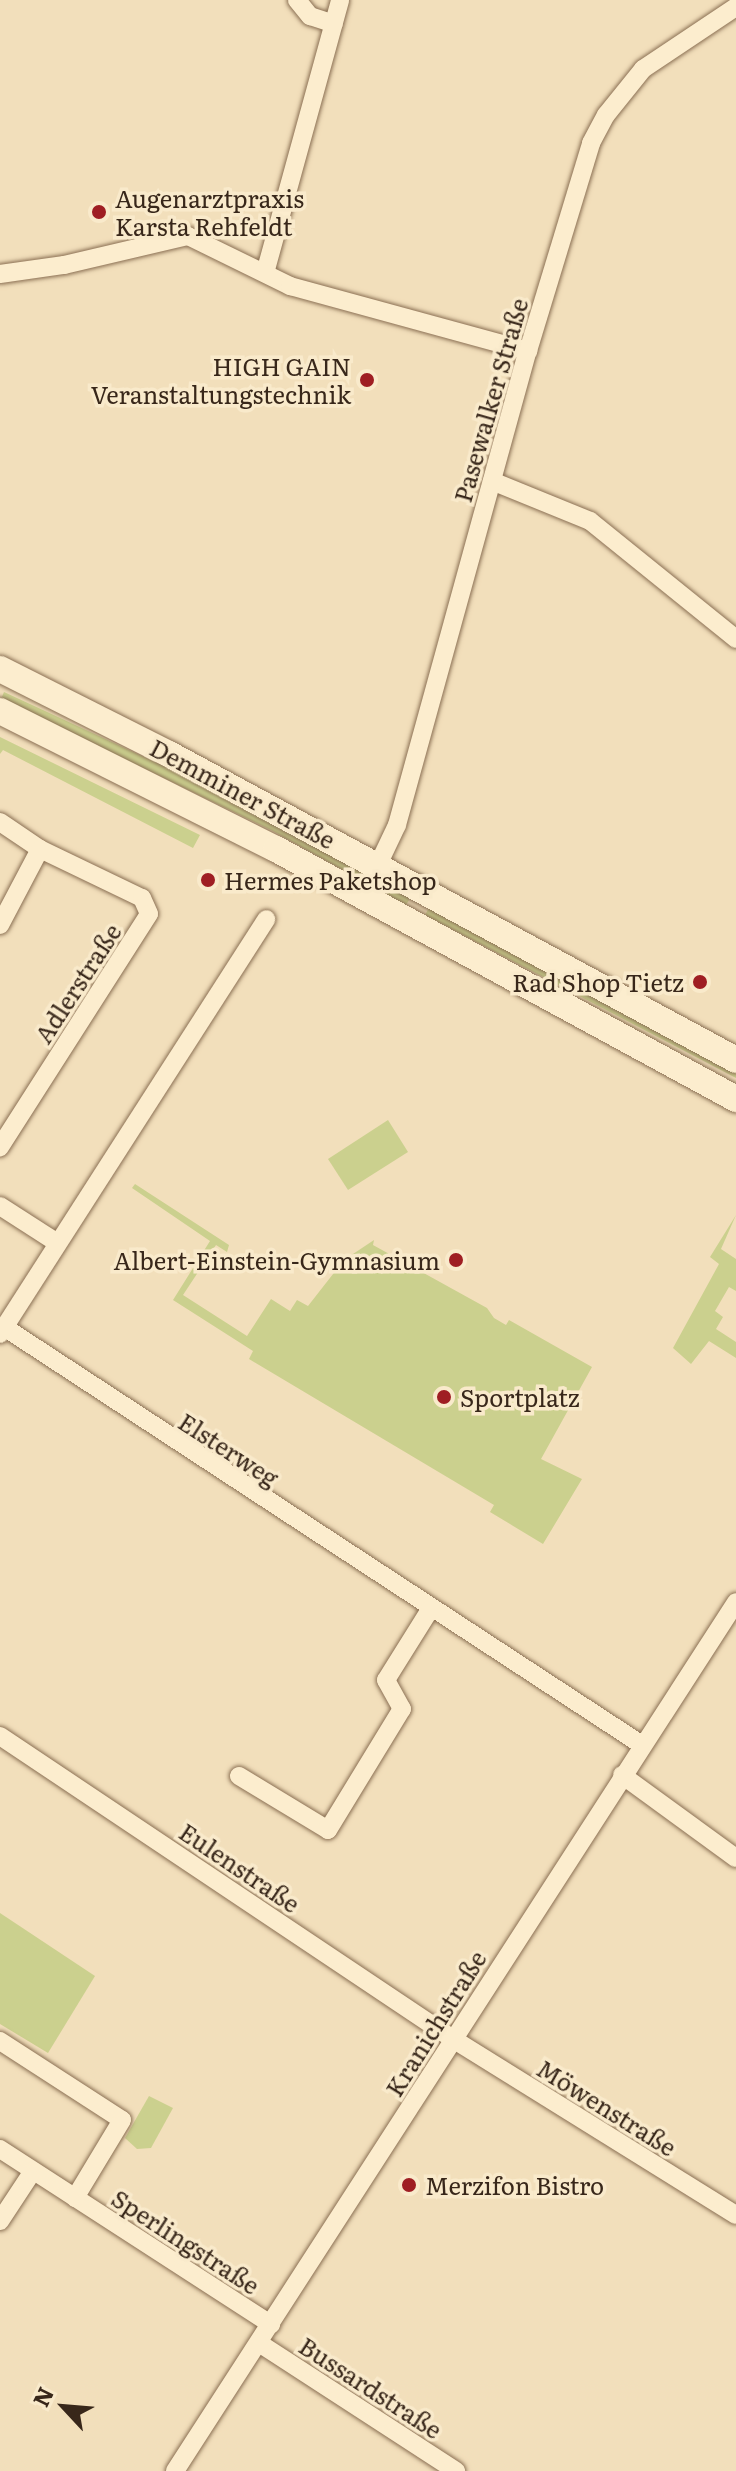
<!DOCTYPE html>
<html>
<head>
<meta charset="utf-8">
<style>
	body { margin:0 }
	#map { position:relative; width:736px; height:2471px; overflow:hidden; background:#f2dfbb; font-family:Literata,serif }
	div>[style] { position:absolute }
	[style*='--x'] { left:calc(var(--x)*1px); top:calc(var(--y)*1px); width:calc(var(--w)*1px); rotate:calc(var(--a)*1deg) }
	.green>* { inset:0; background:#cbd08e }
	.roads { filter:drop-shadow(0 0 2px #8a6f53) drop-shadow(0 0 2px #8a6f53) }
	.street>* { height:18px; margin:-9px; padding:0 9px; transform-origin:9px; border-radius:9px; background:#fcedce }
	.secondary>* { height:26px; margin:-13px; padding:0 13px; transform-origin:13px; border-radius:13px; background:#fcedce }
	.dots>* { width:22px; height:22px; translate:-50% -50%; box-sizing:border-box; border:4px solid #f9eacb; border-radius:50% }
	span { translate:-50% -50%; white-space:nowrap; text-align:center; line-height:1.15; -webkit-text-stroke:7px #f9eacb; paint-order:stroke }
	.poi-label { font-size:24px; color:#38271a }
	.left { translate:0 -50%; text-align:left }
	.right { translate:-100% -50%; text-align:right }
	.street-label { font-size:24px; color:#38271a }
	.north { position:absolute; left:24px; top:2367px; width:80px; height:80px; -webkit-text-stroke:6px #f9eacb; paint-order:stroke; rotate:296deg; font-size:22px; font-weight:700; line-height:32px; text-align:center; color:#38271a }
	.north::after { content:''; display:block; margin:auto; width:28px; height:36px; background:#38271a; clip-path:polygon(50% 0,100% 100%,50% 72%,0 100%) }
</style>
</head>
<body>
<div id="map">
	<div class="green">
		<div style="clip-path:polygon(4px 692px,209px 787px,412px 895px,406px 905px,271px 830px,1px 699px)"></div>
		<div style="clip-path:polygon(0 737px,200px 835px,193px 848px,3px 750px,0 754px)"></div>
		<div style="clip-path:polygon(430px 906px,736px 1071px,736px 1078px,425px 915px)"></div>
		<div style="clip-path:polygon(388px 1120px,408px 1152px,348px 1190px,328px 1159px)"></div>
		<div style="clip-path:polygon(135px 1184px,229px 1245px,227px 1252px,216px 1245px,183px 1295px,247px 1336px,271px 1299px,290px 1311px,297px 1300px,308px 1306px,344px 1260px,374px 1240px,373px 1245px,487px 1308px,494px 1318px,506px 1325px,509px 1320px,592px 1367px,541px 1459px,582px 1479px,543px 1544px,490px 1512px,494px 1505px,249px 1359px,253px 1351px,173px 1300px,210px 1241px,132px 1188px)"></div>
		<div style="clip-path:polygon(736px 1215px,721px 1249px,736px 1259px,736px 1291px,729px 1287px,715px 1311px,723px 1317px,716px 1329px,736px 1342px,736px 1358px,709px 1341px,691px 1364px,673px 1348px,719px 1264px,710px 1257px)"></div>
		<div style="clip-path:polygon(0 1913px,95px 1976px,48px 2053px,0 2024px)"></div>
		<div style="clip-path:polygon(149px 2096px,173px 2108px,151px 2148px,137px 2149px,125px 2138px)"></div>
	</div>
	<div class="roads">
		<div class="street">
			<div style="--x:297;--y:0;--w:21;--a:51"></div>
			<div style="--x:310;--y:16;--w:25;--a:18"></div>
			<div style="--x:265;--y:273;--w:283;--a:-74.6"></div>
			<div style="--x:0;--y:274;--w:65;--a:-8"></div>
			<div style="--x:64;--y:265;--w:127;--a:-13.2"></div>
			<div style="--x:188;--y:236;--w:114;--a:26.1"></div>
			<div style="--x:290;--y:286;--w:247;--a:15.3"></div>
			<div style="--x:492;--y:481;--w:106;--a:22.2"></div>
			<div style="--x:590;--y:521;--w:188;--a:38.9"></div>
			<div style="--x:0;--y:822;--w:48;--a:34"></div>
			<div style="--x:40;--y:849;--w:113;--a:25.7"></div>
			<div style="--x:142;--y:898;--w:17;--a:66"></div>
			<div style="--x:149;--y:914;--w:277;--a:122.6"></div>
			<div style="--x:378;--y:865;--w:44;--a:-64.6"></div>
			<div style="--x:397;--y:825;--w:492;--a:-74.6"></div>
			<div style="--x:528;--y:351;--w:217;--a:-73.1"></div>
			<div style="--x:591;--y:143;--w:32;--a:-62"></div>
			<div style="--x:606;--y:115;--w:59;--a:-51.2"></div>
			<div style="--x:643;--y:69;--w:112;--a:-33.7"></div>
			<div style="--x:0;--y:925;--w:86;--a:-62.2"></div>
			<div style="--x:0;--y:1206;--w:67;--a:32.7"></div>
			<div style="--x:4;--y:1327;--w:763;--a:33.23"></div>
			<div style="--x:0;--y:1334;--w:493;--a:-57.3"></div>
			<div style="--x:0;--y:1736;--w:545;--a:33.78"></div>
			<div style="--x:453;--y:2039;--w:333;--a:31.9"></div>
			<div style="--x:622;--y:1775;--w:141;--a:36.1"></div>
			<div style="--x:239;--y:1776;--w:104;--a:31.2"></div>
			<div style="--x:328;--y:1830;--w:142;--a:-58.6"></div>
			<div style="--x:402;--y:1709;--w:33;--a:-119"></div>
			<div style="--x:386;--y:1680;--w:85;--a:-58"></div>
			<div style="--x:0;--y:2041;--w:145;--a:32.9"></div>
			<div style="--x:122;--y:2120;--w:91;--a:121.1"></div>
			<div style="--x:0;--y:2149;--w:323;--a:32.9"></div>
			<div style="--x:0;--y:2221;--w:60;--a:-56.6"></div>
			<div style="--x:259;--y:2343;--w:235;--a:33"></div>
			<div style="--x:175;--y:2471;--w:1034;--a:-57.15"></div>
		</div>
		<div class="secondary">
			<div style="--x:0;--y:669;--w:189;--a:26.7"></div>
			<div style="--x:169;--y:754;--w:644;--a:28.35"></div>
			<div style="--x:0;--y:711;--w:309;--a:26.6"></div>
			<div style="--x:276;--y:849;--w:524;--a:28.52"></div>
		</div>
	</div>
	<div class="dots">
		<div style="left:99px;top:212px;background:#9f1e23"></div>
		<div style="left:367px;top:380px;background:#9f1e23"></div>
		<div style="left:208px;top:880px;background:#9f1e23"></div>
		<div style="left:700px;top:982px;background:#9f1e23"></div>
		<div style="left:456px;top:1260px;background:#9f1e23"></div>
		<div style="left:444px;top:1397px;background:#9f1e23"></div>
		<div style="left:409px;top:2185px;background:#9f1e23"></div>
	</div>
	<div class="poi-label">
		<span class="left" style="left:115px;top:212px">Augenarztpraxis<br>Karsta Rehfeldt</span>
		<span class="right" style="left:351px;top:380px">HIGH GAIN<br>Veranstaltungstechnik</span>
		<span class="left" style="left:224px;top:880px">Hermes Paketshop</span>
		<span class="right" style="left:684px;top:982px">Rad Shop Tietz</span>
		<span class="right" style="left:440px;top:1260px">Albert-Einstein-Gymnasium</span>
		<span class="left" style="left:460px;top:1397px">Sportplatz</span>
		<span class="left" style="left:425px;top:2185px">Merzifon Bistro</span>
	</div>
	<div class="street-label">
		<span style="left:490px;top:400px;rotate:-74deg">Pasewalker Straße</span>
		<span style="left:243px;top:793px;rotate:28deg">Demminer Straße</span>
		<span style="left:77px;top:983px;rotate:-57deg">Adlerstraße</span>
		<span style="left:229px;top:1449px;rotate:33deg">Elsterweg</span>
		<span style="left:240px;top:1867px;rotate:34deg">Eulenstraße</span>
		<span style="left:435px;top:2023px;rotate:-58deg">Kranichstraße</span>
		<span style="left:607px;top:2107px;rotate:32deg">Möwenstraße</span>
		<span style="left:186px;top:2241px;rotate:33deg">Sperlingstraße</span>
		<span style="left:371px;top:2387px;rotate:33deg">Bussardstraße</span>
	</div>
	<div class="north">N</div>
</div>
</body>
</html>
